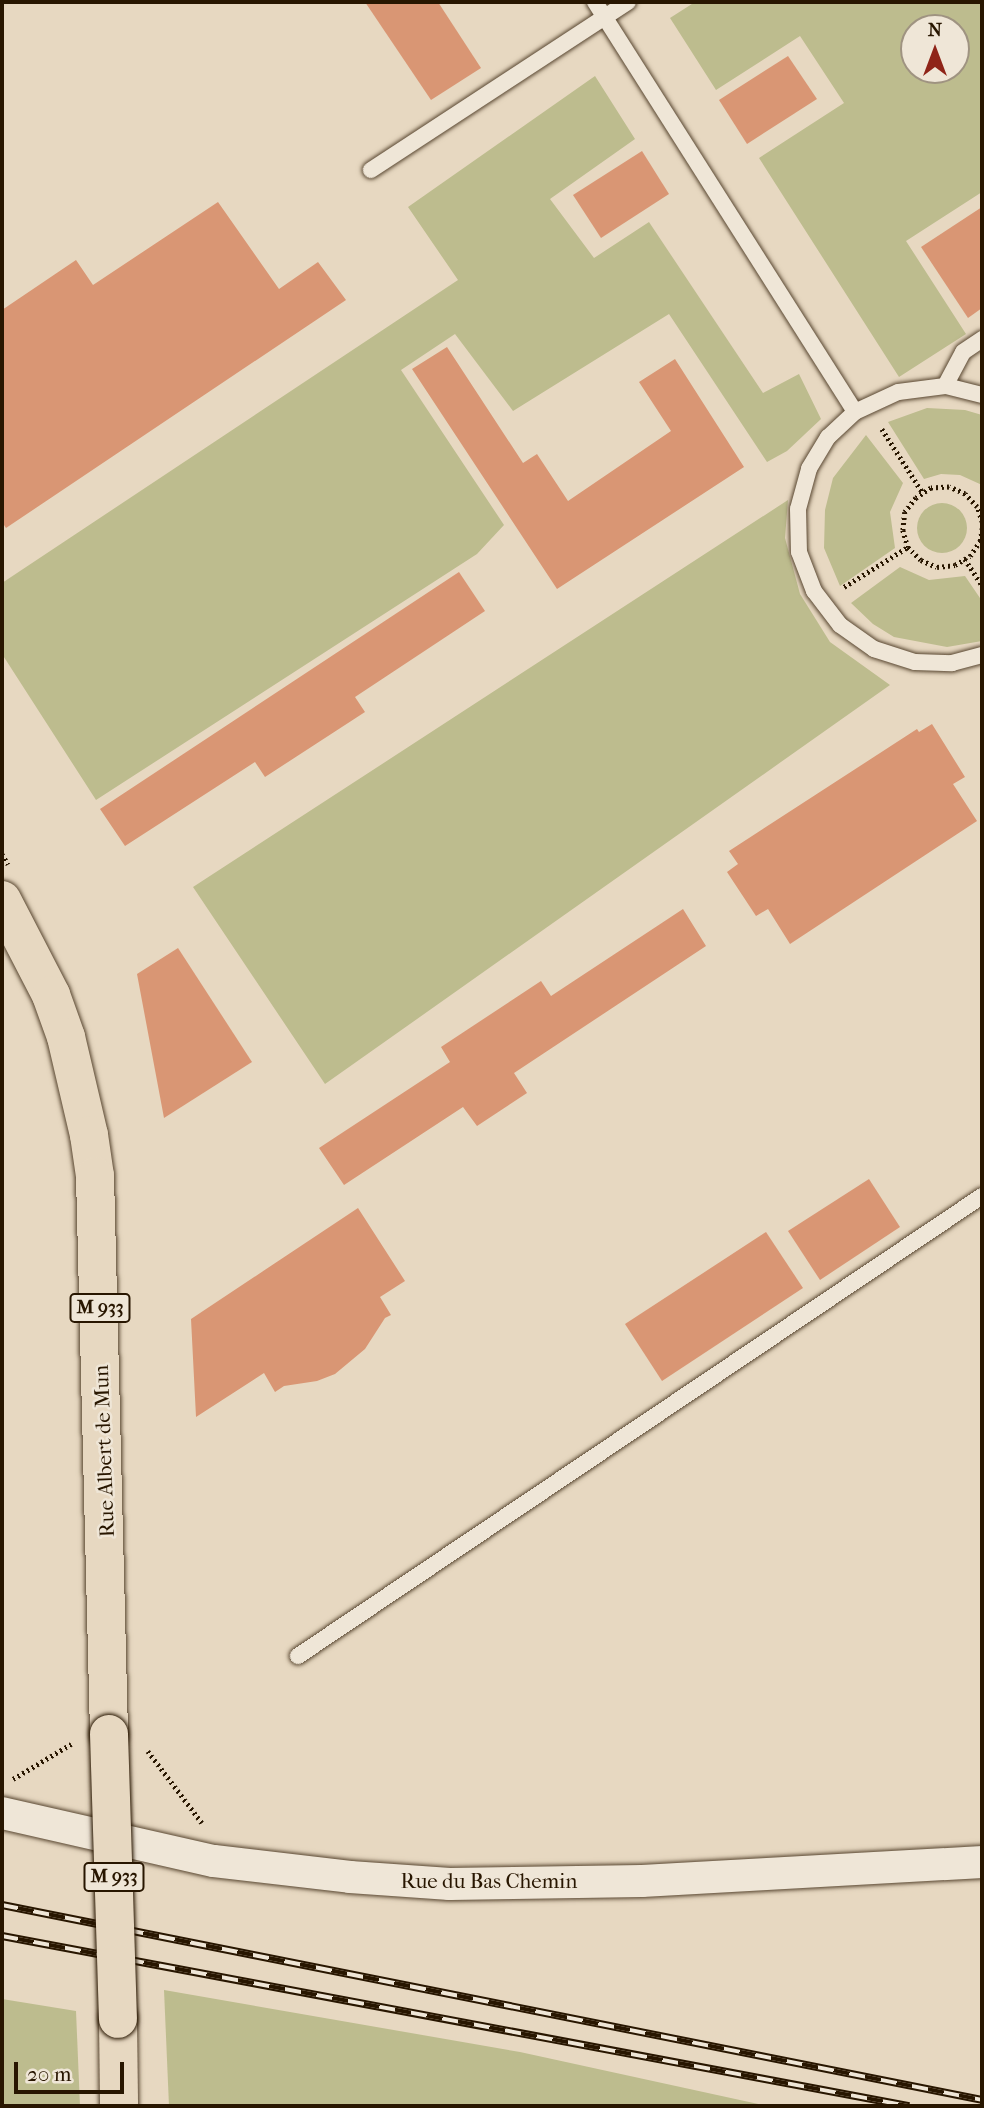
<!DOCTYPE html>
<html>
<head>
<meta charset="utf-8">
<style>
	body { margin:0 }
	#map { position:relative; width:984px; height:2108px; overflow:hidden; background:#e7d8c1; font-family:"IM FELL French Canon",serif }
	div>[style] { position:absolute }
	[style*='--x'] { left:calc(var(--x)*1px); top:calc(var(--y)*1px); width:calc(var(--w)*1px); rotate:calc(var(--a)*1deg) }
	.green>* { inset:0; background:#bdbc8e }
	.round { border-radius:50% }
	.building>* { inset:0; background:#d99674 }
	.path>* { height:4.5px; margin-top:-2.25px; transform-origin:0; background:repeating-linear-gradient(90deg,#281600 0 2px,transparent 0 5.5px) }
	.roads { filter:drop-shadow(0 0 2px #584630) drop-shadow(0 0 2px #584630) }
	.service>* { height:16px; margin:-8px; padding:0 8px; transform-origin:8px; border-radius:8px; background:#efe6d7 }
	.minor>* { height:32px; margin:-16px; padding:0 16px; transform-origin:16px; border-radius:16px; background:#efe6d7 }
	.primary>* { height:38px; margin:-19px; padding:0 19px; transform-origin:19px; border-radius:19px; background:#e7d8c1 }
	.rail>* { height:8px; margin-top:-4px; transform-origin:0; background:repeating-linear-gradient(90deg,#efe6d7 0 16px,#281600 0 32px); box-sizing:border-box; border-block:2px solid #281600 }
	.bridges { filter:drop-shadow(0 0 2px #281600) drop-shadow(0 0 2px #281600) }
	.primary-bridge>* { height:38px; margin:-19px; padding:0 19px; transform-origin:19px; border-radius:19px; background:#e7d8c1 }
	span { translate:-50% -50%; white-space:nowrap; text-align:center; line-height:1.15; -webkit-text-stroke:5px #efe6d7; paint-order:stroke }
	.shield-label span { padding:2px 5px; background:#efe6d7; border:2px solid; border-radius:5px; -webkit-text-stroke-width:0 }
	.shield-label { font-size:19px; color:#281600; font-weight:700 }
	.street-label { font-size:21px; color:#281600 }
	.frame { position:absolute; inset:0; border:4px solid #281600; pointer-events:none }
	.north { position:absolute; left:900px; top:14px; width:70px; height:70px; box-sizing:border-box; background:#efe6d7; border:2px solid #9f9381; border-radius:50%; rotate:0deg; font-size:19px; font-weight:700; line-height:28px; text-align:center; color:#281600 }
	.north::after { content:''; display:block; margin:auto; width:24px; height:32px; background:#8f2418; clip-path:polygon(50% 0,100% 100%,50% 72%,0 100%) }
	.scale { position:absolute; left:14px; top:2062px; width:110px; height:32px; box-sizing:border-box; border:4px solid #281600; border-top:0; padding-left:9px; font-size:21px; line-height:24px; white-space:nowrap; color:#281600; -webkit-text-stroke:5px #efe6d7; paint-order:stroke }
</style>
</head>
<body>
<div id="map">
	<div class="green">
		<div style="clip-path:polygon(evenodd,695px 2px,982px 2px,982px 192px,906px 241px,966px 334px,899px 377px,759px 158px,844px 103px,800px 36px,716px 90px,670px 18px,695px 2px,956px 28px,956px 70px,914px 70px,914px 28px,956px 28px)"></div>
		<div style="clip-path:polygon(595px 76px,635px 139px,550px 199px,594px 258px,649px 222px,763px 393px,799px 374px,821px 419px,787px 451px,767px 462px,669px 314px,513px 411px,455px 334px,401px 370px,504px 525px,477px 554px,96px 800px,2px 654px,2px 583px,458px 280px,408px 207px)"></div>
		<div style="clip-path:polygon(927px 408px,965px 410px,982px 415px,982px 485px,960px 475px,941px 474px,924px 479px,888px 422px)"></div>
		<div style="clip-path:polygon(866px 435px,903px 483px,890px 512px,895px 548px,840px 586px,824px 548px,825px 510px,833px 478px)"></div>
		<div style="clip-path:polygon(788px 500px,785px 538px,800px 594px,830px 642px,890px 685px,325px 1084px,193px 887px)"></div>
		<div class="round" style="left:917px;top:503px;width:50px;height:50px"></div>
		<div style="clip-path:polygon(900px 567px,929px 580px,965px 576px,982px 601px,982px 641px,947px 647px,894px 637px,873px 624px,851px 603px)"></div>
		<div style="clip-path:polygon(164px 1990px,520px 2052px,768px 2106px,169px 2106px)"></div>
		<div style="clip-path:polygon(2px 1999px,76px 2011px,80px 2106px,2px 2106px)"></div>
	</div>
	<div class="building">
		<div style="clip-path:polygon(365px 2px,438px 2px,481px 68px,431px 100px)"></div>
		<div style="clip-path:polygon(788px 56px,817px 99px,747px 144px,719px 100px)"></div>
		<div style="clip-path:polygon(642px 151px,669px 194px,601px 238px,573px 195px)"></div>
		<div style="clip-path:polygon(218px 202px,279px 289px,318px 262px,346px 300px,6px 528px,2px 522px,2px 310px,76px 260px,93px 285px)"></div>
		<div style="clip-path:polygon(982px 207px,982px 308px,968px 318px,921px 247px)"></div>
		<div style="clip-path:polygon(447px 347px,523px 463px,537px 454px,568px 501px,671px 431px,639px 382px,675px 359px,744px 467px,557px 589px,412px 369px)"></div>
		<div style="clip-path:polygon(459px 572px,485px 611px,355px 697px,365px 712px,265px 777px,255px 762px,125px 846px,100px 809px)"></div>
		<div style="clip-path:polygon(932px 724px,965px 777px,953px 784px,977px 821px,790px 944px,768px 909px,756px 916px,727px 872px,738px 864px,729px 851px,917px 729px,919px 732px)"></div>
		<div style="clip-path:polygon(683px 909px,706px 946px,514px 1073px,527px 1093px,477px 1126px,463px 1107px,344px 1185px,319px 1148px,450px 1062px,441px 1047px,541px 981px,551px 996px)"></div>
		<div style="clip-path:polygon(178px 948px,252px 1062px,164px 1118px,137px 974px)"></div>
		<div style="clip-path:polygon(869px 1179px,900px 1227px,820px 1280px,788px 1231px)"></div>
		<div style="clip-path:polygon(358px 1208px,405px 1281px,380px 1297px,391px 1315px,385px 1318px,365px 1349px,335px 1374px,317px 1381px,284px 1386px,275px 1392px,264px 1373px,196px 1417px,191px 1319px)"></div>
		<div style="clip-path:polygon(766px 1232px,803px 1288px,662px 1381px,625px 1324px)"></div>
	</div>
	<div class="path">
		<div style="--x:882;--y:429;--w:76;--a:57.4"></div>
		<div style="--x:982;--y:522;--w:16;--a:-108"></div>
		<div style="--x:977;--y:507;--w:18;--a:-133"></div>
		<div style="--x:965;--y:494;--w:17;--a:-156"></div>
		<div style="--x:949;--y:487;--w:18;--a:177"></div>
		<div style="--x:931;--y:488;--w:18;--a:146"></div>
		<div style="--x:916;--y:498;--w:18;--a:128"></div>
		<div style="--x:905;--y:512;--w:18;--a:96"></div>
		<div style="--x:903;--y:530;--w:18;--a:74"></div>
		<div style="--x:908;--y:547;--w:18;--a:45"></div>
		<div style="--x:921;--y:560;--w:17;--a:24"></div>
		<div style="--x:937;--y:567;--w:18;--a:-6"></div>
		<div style="--x:955;--y:565;--w:17;--a:-31"></div>
		<div style="--x:970;--y:556;--w:18;--a:-56"></div>
		<div style="--x:980;--y:541;--w:13;--a:-81"></div>
		<div style="--x:965;--y:559;--w:31;--a:57"></div>
		<div style="--x:844;--y:587;--w:75;--a:-32"></div>
		<div style="--x:2;--y:854;--w:12;--a:59"></div>
		<div style="--x:148;--y:1751;--w:90;--a:53.1"></div>
		<div style="--x:13;--y:1779;--w:68;--a:-31.1"></div>
	</div>
	<div class="roads">
		<div class="service">
			<div style="--x:595;--y:2;--w:485;--a:57.6"></div>
			<div style="--x:371;--y:170;--w:307;--a:-33.2"></div>
			<div style="--x:945;--y:386;--w:38;--a:-62"></div>
			<div style="--x:963;--y:352;--w:23;--a:-34"></div>
			<div style="--x:982;--y:395;--w:38;--a:-166"></div>
			<div style="--x:945;--y:386;--w:47;--a:172.7"></div>
			<div style="--x:898;--y:392;--w:47;--a:155.1"></div>
			<div style="--x:855;--y:412;--w:37;--a:137"></div>
			<div style="--x:828;--y:437;--w:37;--a:121"></div>
			<div style="--x:809;--y:469;--w:41;--a:105.4"></div>
			<div style="--x:798;--y:509;--w:43;--a:88.7"></div>
			<div style="--x:799;--y:552;--w:42;--a:69"></div>
			<div style="--x:814;--y:591;--w:43;--a:52.6"></div>
			<div style="--x:840;--y:625;--w:42;--a:35.2"></div>
			<div style="--x:874;--y:649;--w:43;--a:17.6"></div>
			<div style="--x:915;--y:662;--w:37;--a:2"></div>
			<div style="--x:952;--y:663;--w:31;--a:-15"></div>
			<div style="--x:298;--y:1656;--w:824;--a:-33.92"></div>
		</div>
		<div class="minor">
			<div style="--x:2;--y:1813;--w:217;--a:12.8"></div>
			<div style="--x:214;--y:1861;--w:137;--a:6.7"></div>
			<div style="--x:350;--y:1877;--w:100;--a:4"></div>
			<div style="--x:450;--y:1884;--w:192;--a:-0.9"></div>
			<div style="--x:642;--y:1881;--w:341;--a:-3.2"></div>
		</div>
		<div class="primary">
			<div style="--x:2;--y:900;--w:107;--a:62.7"></div>
			<div style="--x:51;--y:995;--w:45;--a:70.3"></div>
			<div style="--x:66;--y:1037;--w:101;--a:76.8"></div>
			<div style="--x:89;--y:1135;--w:41;--a:81.7"></div>
			<div style="--x:95;--y:1176;--w:558;--a:88.56"></div>
			<div style="--x:118;--y:2019;--w:87;--a:89.3"></div>
		</div>
	</div>
	<div class="rail">
		<div style="--x:2;--y:1905;--w:999;--a:11.25"></div>
		<div style="--x:2;--y:1936;--w:923;--a:10.62"></div>
	</div>
	<div class="bridges">
		<div class="primary-bridge">
			<div style="--x:109;--y:1734;--w:285;--a:88.2"></div>
		</div>
	</div>
	<div class="shield-label">
		<span style="left:100px;top:1308px">M 933</span>
		<span style="left:114px;top:1877px">M 933</span>
	</div>
	<div class="street-label">
		<span style="left:104px;top:1451px;rotate:-92deg">Rue Albert de Mun</span>
		<span style="left:489px;top:1881px">Rue du Bas Chemin</span>
	</div>
	<div class="frame"></div>
	<div class="north">N</div>
	<div class="scale">20 m</div>
</div>
</body>
</html>
